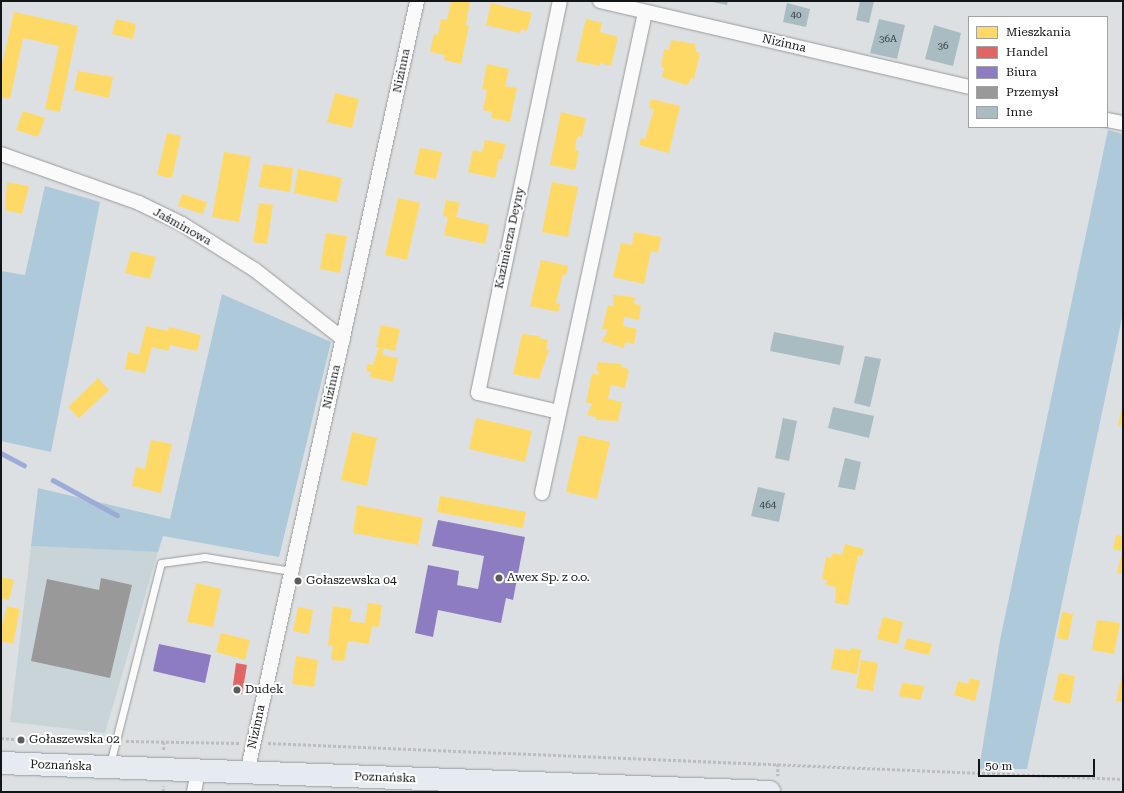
<!DOCTYPE html>
<html>
<head>
<meta charset="utf-8">
<style>
	body { margin:0 }
	#map { position:relative; width:1124px; height:793px; overflow:hidden; background:#dce0e2; font-family:"Roboto Serif",serif }
	div>[style] { position:absolute }
	[style*='--x'] { left:calc(var(--x)*1px); top:calc(var(--y)*1px); width:calc(var(--w)*1px); rotate:calc(var(--a)*1deg) }
	.built>* { inset:0; background:#c9d4d9 }
	.green>* { inset:0; background:#aec9d9 }
	.homes>* { inset:0; background:#ffd966 }
	.shops>* { inset:0; background:#e06666 }
	.offices>* { inset:0; background:#8e7cc3 }
	.industry>* { inset:0; background:#999 }
	.stream>* { height:4.5px; margin:-2.25px; padding:0 2.25px; transform-origin:2.25px; border-radius:2.25px; background:#9dacd7 }
	.building>* { inset:0; background:#a8bcc1 }
	.path>* { height:2.5px; margin-top:-1.25px; transform-origin:0; background:repeating-linear-gradient(90deg,#bcbdbf 0 3px,transparent 0 5px) }
	.roads { filter:drop-shadow(0 0 1px #979a9c) drop-shadow(0 0 1px #979a9c) }
	.service>* { height:7px; margin:-3.5px; padding:0 3.5px; transform-origin:3.5px; border-radius:3.5px; background:#fafafb }
	.minor>* { height:14px; margin:-7px; padding:0 7px; transform-origin:7px; border-radius:7px; background:#fafafb }
	.primary>* { height:22px; margin:-11px; padding:0 11px; transform-origin:11px; border-radius:11px; background:#e5ebf0 }
	.dots>* { width:11px; height:11px; translate:-50% -50%; box-sizing:border-box; border:2px solid #fff; border-radius:50% }
	span { translate:-50% -50%; white-space:nowrap; text-align:center; line-height:1.15; -webkit-text-stroke:4px #fff; paint-order:stroke }
	.number-label { font-size:10px; color:#384042 }
	.number-label span { -webkit-text-stroke-width:0 }
	.street-label { font-size:12px; color:#131618 }
	.poi-label { font-size:12px; color:#131618 }
	.left { translate:0 -50%; text-align:left }
	.frame { position:absolute; inset:0; border:2px solid #131618; pointer-events:none }
	.legend { position:absolute; left:968px; top:16px; width:140px; height:112px; box-sizing:border-box; background:#fff; border:1px solid #a1a2a3; margin:0; padding:5px 7px; list-style:none; font-size:12px; color:#131618 }
	.legend li { display:flex; align-items:center; gap:8px; height:20px }
	.legend b { width:20px; border:1px solid #a1a2a3 }
	.scale { position:absolute; left:978px; top:759px; width:117px; height:18px; box-sizing:border-box; border:2px solid #131618; border-top:0; padding-left:5px; font-size:12px; line-height:14px; white-space:nowrap; color:#131618; -webkit-text-stroke:3px #fff; paint-order:stroke }
</style>
</head>
<body>
<div id="map">
	<div class="built">
		<div style="clip-path:polygon(31px 546px,158px 552px,105px 733px,10px 722px)"></div>
	</div>
	<div class="green">
		<div style="clip-path:polygon(1108px 130px,1123px 134px,1123px 313px,1027px 769px,979px 769px,1000px 640px)"></div>
		<div style="clip-path:polygon(45px 186px,100px 202px,51px 452px,1px 441px,1px 271px,25px 275px)"></div>
		<div style="clip-path:polygon(222px 294px,331px 342px,279px 557px,163px 536px,158px 552px,31px 546px,38px 488px,170px 519px)"></div>
	</div>
	<div class="homes">
		<div style="clip-path:polygon(470px 1px,466px 25px,469px 26px,461px 64px,444px 60px,445px 55px,430px 52px,434px 34px,438px 35px,441px 19px,447px 20px,451px 2px)"></div>
		<div style="clip-path:polygon(491px 3px,532px 13px,527px 31px,521px 29px,520px 33px,486px 25px)"></div>
		<div style="clip-path:polygon(14px 12px,78px 26px,60px 112px,45px 109px,59px 46px,23px 38px,10px 99px,1px 97px,1px 69px)"></div>
		<div style="clip-path:polygon(116px 19px,136px 24px,133px 39px,112px 34px)"></div>
		<div style="clip-path:polygon(586px 19px,602px 23px,600px 32px,618px 37px,611px 66px,600px 63px,600px 66px,576px 61px)"></div>
		<div style="clip-path:polygon(671px 40px,695px 44px,696px 52px,700px 53px,694px 79px,691px 78px,689px 83px,686px 85px,662px 77px,664px 68px,661px 67px,664px 49px,669px 50px)"></div>
		<div style="clip-path:polygon(487px 64px,509px 69px,505px 86px,517px 88px,510px 122px,491px 118px,492px 112px,483px 110px,487px 90px,482px 89px)"></div>
		<div style="clip-path:polygon(78px 71px,113px 77px,109px 98px,74px 90px)"></div>
		<div style="clip-path:polygon(335px 93px,359px 99px,352px 128px,327px 122px)"></div>
		<div style="clip-path:polygon(651px 99px,680px 106px,669px 153px,639px 145px,641px 138px,645px 139px,654px 109px,649px 108px)"></div>
		<div style="clip-path:polygon(23px 111px,45px 118px,38px 137px,16px 130px)"></div>
		<div style="clip-path:polygon(561px 112px,586px 118px,582px 137px,578px 136px,576px 142px,575px 150px,579px 151px,575px 170px,550px 165px)"></div>
		<div style="clip-path:polygon(167px 133px,181px 136px,172px 178px,157px 175px)"></div>
		<div style="clip-path:polygon(485px 140px,506px 144px,502px 159px,499px 159px,495px 178px,468px 172px,473px 150px,482px 152px)"></div>
		<div style="clip-path:polygon(420px 148px,442px 152px,436px 179px,414px 174px)"></div>
		<div style="clip-path:polygon(224px 152px,251px 157px,239px 222px,212px 217px)"></div>
		<div style="clip-path:polygon(263px 164px,293px 168px,290px 192px,259px 187px)"></div>
		<div style="clip-path:polygon(298px 169px,342px 178px,337px 202px,294px 193px)"></div>
		<div style="clip-path:polygon(7px 182px,29px 186px,22px 214px,5px 210px)"></div>
		<div style="clip-path:polygon(552px 182px,578px 187px,568px 237px,542px 232px)"></div>
		<div style="clip-path:polygon(182px 194px,207px 202px,203px 214px,178px 206px)"></div>
		<div style="clip-path:polygon(398px 198px,420px 203px,407px 260px,385px 255px)"></div>
		<div style="clip-path:polygon(446px 200px,460px 203px,456px 217px,489px 225px,485px 244px,444px 235px,448px 217px,443px 216px)"></div>
		<div style="clip-path:polygon(259px 203px,273px 205px,267px 244px,253px 242px)"></div>
		<div style="clip-path:polygon(634px 232px,661px 237px,658px 253px,651px 251px,644px 284px,613px 277px,621px 243px,632px 245px)"></div>
		<div style="clip-path:polygon(326px 233px,347px 236px,340px 273px,320px 269px)"></div>
		<div style="clip-path:polygon(131px 251px,156px 257px,150px 279px,125px 273px)"></div>
		<div style="clip-path:polygon(541px 260px,568px 266px,566px 275px,563px 274px,556px 303px,560px 304px,558px 312px,530px 306px)"></div>
		<div style="clip-path:polygon(613px 295px,635px 297px,634px 304px,641px 305px,639px 320px,624px 317px,623px 326px,637px 329px,634px 344px,625px 342px,624px 348px,602px 341px,608px 330px,602px 329px,608px 305px,614px 307px)"></div>
		<div style="clip-path:polygon(381px 325px,400px 329px,395px 351px,376px 347px)"></div>
		<div style="clip-path:polygon(146px 326px,168px 331px,169px 327px,201px 335px,197px 351px,170px 345px,168px 351px,152px 347px,145px 373px,125px 369px,128px 352px,139px 355px)"></div>
		<div style="clip-path:polygon(522px 334px,540px 336px,539px 338px,548px 340px,546px 349px,549px 350px,539px 379px,513px 374px)"></div>
		<div style="clip-path:polygon(379px 348px,384px 349px,382px 355px,398px 358px,393px 382px,370px 377px,371px 372px,366px 371px,368px 364px,373px 365px)"></div>
		<div style="clip-path:polygon(598px 362px,621px 364px,621px 367px,629px 369px,625px 388px,611px 385px,608px 399px,622px 402px,618px 421px,596px 420px,596px 417px,587px 415px,592px 404px,586px 402px,589px 388px,592px 373px,598px 375px,599px 371px,596px 370px)"></div>
		<div style="clip-path:polygon(98px 378px,109px 390px,79px 418px,68px 407px)"></div>
		<div style="clip-path:polygon(1122px 406px,1123px 406px,1123px 426px,1118px 425px)"></div>
		<div style="clip-path:polygon(476px 418px,532px 431px,525px 462px,469px 449px)"></div>
		<div style="clip-path:polygon(352px 432px,377px 438px,367px 486px,341px 480px)"></div>
		<div style="clip-path:polygon(579px 435px,610px 442px,597px 499px,566px 492px)"></div>
		<div style="clip-path:polygon(151px 440px,172px 444px,161px 493px,132px 486px,136px 467px,145px 469px)"></div>
		<div style="clip-path:polygon(440px 496px,526px 512px,523px 528px,437px 512px)"></div>
		<div style="clip-path:polygon(357px 505px,423px 518px,418px 545px,353px 533px)"></div>
		<div style="clip-path:polygon(1116px 535px,1123px 536px,1123px 574px,1117px 573px,1122px 551px,1113px 549px)"></div>
		<div style="clip-path:polygon(845px 544px,864px 549px,862px 556px,858px 555px,848px 605px,835px 603px,836px 587px,826px 585px,827px 580px,822px 579px,826px 557px,831px 558px,833px 553px,842px 555px)"></div>
		<div style="clip-path:polygon(1px 577px,14px 580px,9px 600px,1px 598px)"></div>
		<div style="clip-path:polygon(196px 583px,221px 589px,213px 627px,187px 622px)"></div>
		<div style="clip-path:polygon(368px 603px,382px 605px,379px 627px,372px 626px,369px 644px,348px 641px,344px 661px,331px 660px,333px 646px,328px 645px,333px 606px,352px 609px,350px 621px,365px 623px)"></div>
		<div style="clip-path:polygon(7px 606px,20px 609px,13px 644px,1px 641px,1px 629px)"></div>
		<div style="clip-path:polygon(298px 607px,313px 610px,309px 634px,293px 631px)"></div>
		<div style="clip-path:polygon(1062px 612px,1073px 614px,1068px 640px,1057px 638px)"></div>
		<div style="clip-path:polygon(883px 617px,903px 622px,898px 644px,877px 639px)"></div>
		<div style="clip-path:polygon(1097px 620px,1120px 623px,1114px 654px,1092px 650px)"></div>
		<div style="clip-path:polygon(221px 633px,250px 640px,245px 660px,216px 652px)"></div>
		<div style="clip-path:polygon(907px 638px,932px 644px,929px 655px,904px 649px)"></div>
		<div style="clip-path:polygon(835px 648px,850px 651px,851px 648px,861px 650px,857px 674px,831px 669px)"></div>
		<div style="clip-path:polygon(296px 656px,318px 660px,314px 687px,292px 684px)"></div>
		<div style="clip-path:polygon(861px 660px,878px 663px,873px 691px,856px 688px)"></div>
		<div style="clip-path:polygon(1059px 673px,1075px 676px,1070px 704px,1053px 700px)"></div>
		<div style="clip-path:polygon(1122px 675px,1123px 675px,1123px 702px,1116px 701px)"></div>
		<div style="clip-path:polygon(970px 678px,980px 681px,975px 701px,954px 695px,958px 681px,968px 684px)"></div>
		<div style="clip-path:polygon(902px 683px,924px 686px,921px 700px,899px 696px)"></div>
	</div>
	<div class="shops">
		<div style="clip-path:polygon(236px 663px,247px 665px,242px 694px,232px 692px)"></div>
	</div>
	<div class="offices">
		<div style="clip-path:polygon(438px 520px,525px 537px,513px 600px,506px 598px,501px 623px,438px 610px,433px 637px,415px 633px,428px 565px,459px 571px,457px 585px,478px 589px,484px 556px,432px 546px)"></div>
		<div style="clip-path:polygon(159px 644px,211px 655px,205px 683px,153px 671px)"></div>
	</div>
	<div class="industry">
		<div style="clip-path:polygon(101px 578px,132px 585px,110px 678px,31px 661px,47px 579px,99px 590px)"></div>
	</div>
	<div class="stream">
		<div style="--x:1;--y:453;--w:26;--a:28"></div>
		<div style="--x:53;--y:480;--w:73;--a:28.7"></div>
	</div>
	<div class="building">
		<div style="clip-path:polygon(707px 1px,728px 1px,727px 5px)"></div>
		<div style="clip-path:polygon(860px 1px,874px 1px,869px 23px,856px 20px)"></div>
		<div style="clip-path:polygon(787px 3px,810px 9px,806px 27px,783px 22px)"></div>
		<div style="clip-path:polygon(879px 19px,905px 25px,897px 59px,870px 53px)"></div>
		<div style="clip-path:polygon(934px 25px,961px 33px,953px 66px,925px 59px)"></div>
		<div style="clip-path:polygon(774px 332px,844px 346px,840px 365px,770px 351px)"></div>
		<div style="clip-path:polygon(865px 356px,881px 359px,870px 407px,854px 403px)"></div>
		<div style="clip-path:polygon(833px 407px,874px 416px,869px 438px,828px 428px)"></div>
		<div style="clip-path:polygon(783px 418px,797px 421px,789px 461px,775px 458px)"></div>
		<div style="clip-path:polygon(845px 458px,861px 462px,855px 490px,838px 487px)"></div>
		<div style="clip-path:polygon(758px 487px,785px 493px,779px 522px,751px 516px)"></div>
	</div>
	<div class="path">
		<div style="--x:1;--y:738;--w:37;--a:5"></div>
		<div style="--x:38;--y:741;--w:11;--a:-15"></div>
		<div style="--x:49;--y:738;--w:56;--a:2"></div>
		<div style="--x:126;--y:741;--w:113;--a:1"></div>
		<div style="--x:164;--y:742;--w:9;--a:90"></div>
		<div style="--x:268;--y:743;--w:856;--a:2.41"></div>
		<div style="--x:778;--y:764;--w:12;--a:90"></div>
		<div style="--x:163;--y:792;--w:6;--a:-90"></div>
	</div>
	<div class="roads">
		<div class="service">
			<div style="--x:110;--y:764;--w:207;--a:-75.8"></div>
			<div style="--x:161;--y:563;--w:44;--a:-7.8"></div>
			<div style="--x:205;--y:557;--w:87;--a:9.2"></div>
		</div>
		<div class="minor">
			<div style="--x:600;--y:1;--w:379;--a:13.1"></div>
			<div style="--x:1107;--y:120;--w:16;--a:11"></div>
			<div style="--x:1;--y:154;--w:146;--a:19.5"></div>
			<div style="--x:139;--y:203;--w:48;--a:26"></div>
			<div style="--x:182;--y:224;--w:86;--a:32.2"></div>
			<div style="--x:255;--y:270;--w:112;--a:38.1"></div>
			<div style="--x:559;--y:412;--w:83;--a:-166.8"></div>
			<div style="--x:478;--y:393;--w:400;--a:-78.2"></div>
			<div style="--x:542;--y:493;--w:492;--a:-77.9"></div>
			<div style="--x:247;--y:773;--w:790;--a:-77.58"></div>
			<div style="--x:194;--y:792;--w:21;--a:-79"></div>
		</div>
		<div class="primary">
			<div style="--x:1;--y:763;--w:769;--a:2.16"></div>
		</div>
	</div>
	<div class="dots">
		<div style="left:499px;top:578px;background:#595d5f"></div>
		<div style="left:298px;top:581px;background:#595d5f"></div>
		<div style="left:237px;top:690px;background:#595d5f"></div>
		<div style="left:21px;top:740px;background:#595d5f"></div>
	</div>
	<div class="number-label">
		<span style="left:796px;top:15px">40</span>
		<span style="left:888px;top:39px">36A</span>
		<span style="left:943px;top:46px">36</span>
		<span style="left:768px;top:505px">464</span>
	</div>
	<div class="street-label">
		<span style="left:784px;top:44px;rotate:13deg">Nizinna</span>
		<span style="left:402px;top:71px;rotate:-78deg">Nizinna</span>
		<span style="left:182px;top:227px;rotate:29deg">Jaśminowa</span>
		<span style="left:510px;top:238px;rotate:-78deg">Kazimierza Deyny</span>
		<span style="left:332px;top:387px;rotate:-77deg">Nizinna</span>
		<span style="left:257px;top:727px;rotate:-78deg">Nizinna</span>
		<span style="left:61px;top:766px;rotate:2deg">Poznańska</span>
		<span style="left:385px;top:778px;rotate:2deg">Poznańska</span>
	</div>
	<div class="poi-label">
		<span class="left" style="left:507px;top:578px">Awex Sp. z o.o.</span>
		<span class="left" style="left:306px;top:581px">Gołaszewska 04</span>
		<span class="left" style="left:245px;top:690px">Dudek</span>
		<span class="left" style="left:29px;top:740px">Gołaszewska 02</span>
	</div>
	<div class="frame"></div>
	<ul class="legend">
	<li><b style="height:11px;background:#ffd966"></b>Mieszkania</li>
	<li><b style="height:11px;background:#e06666"></b>Handel</li>
	<li><b style="height:11px;background:#8e7cc3"></b>Biura</li>
	<li><b style="height:11px;background:#999"></b>Przemysł</li>
	<li><b style="height:11px;background:#a8bcc1"></b>Inne</li>
	</ul>
	<div class="scale">50 m</div>
</div>
</body>
</html>
